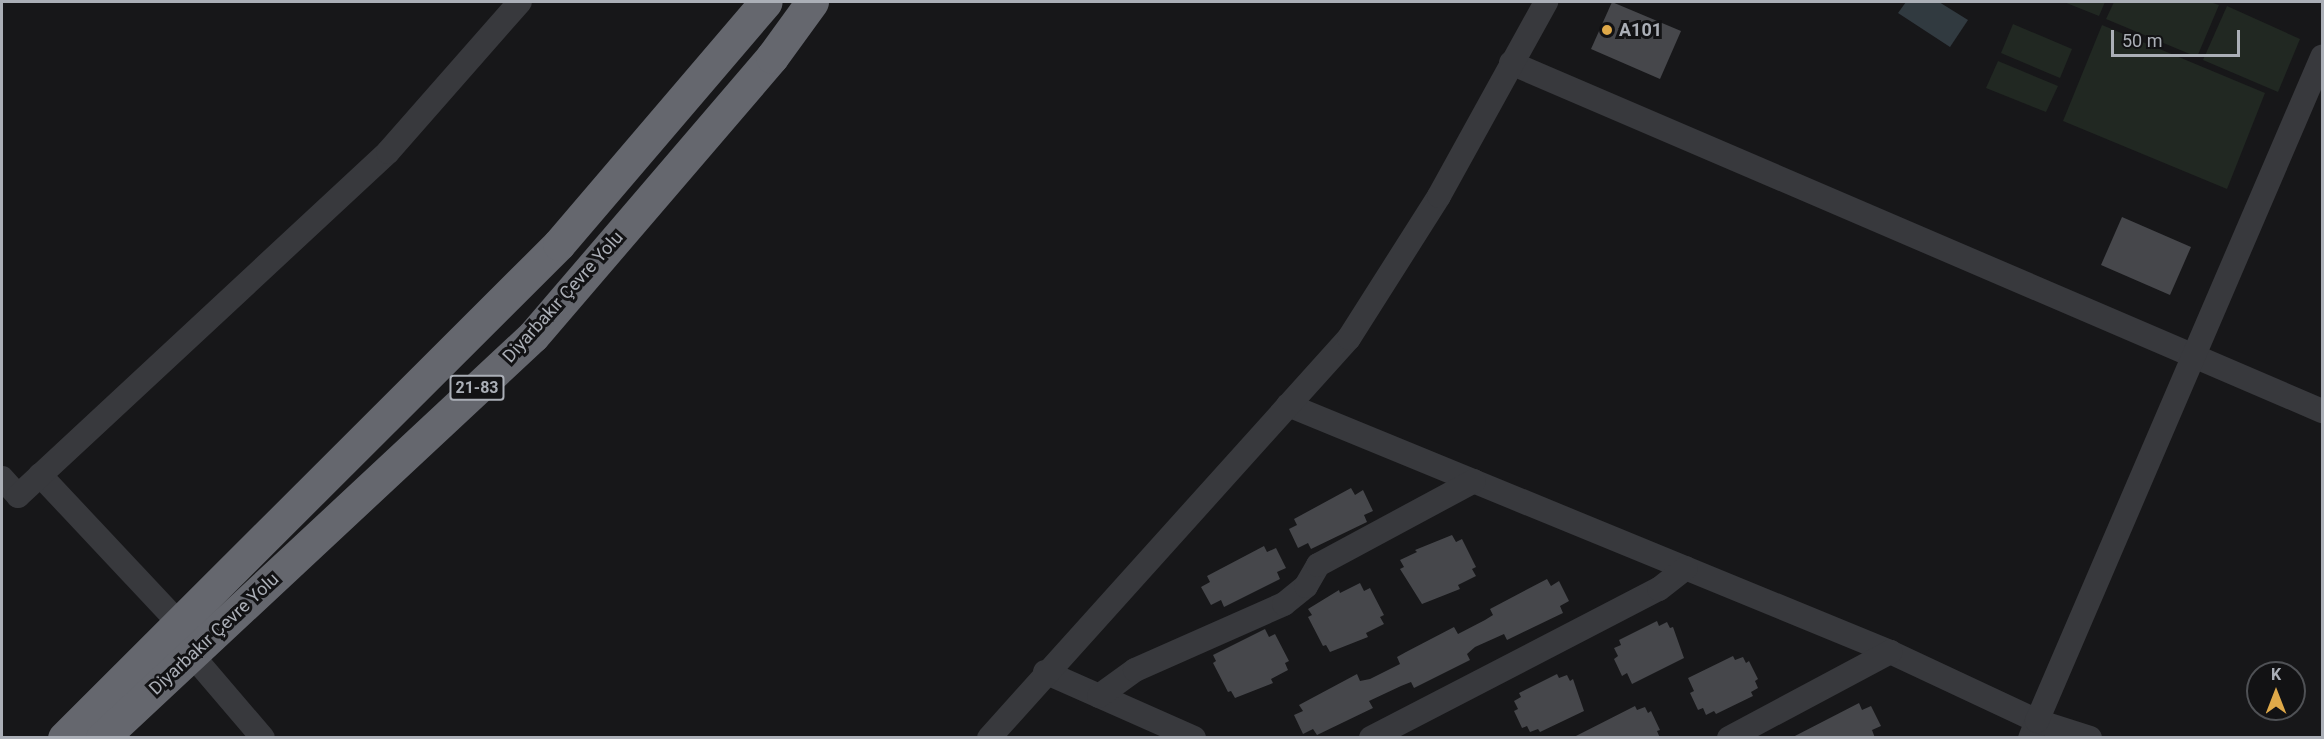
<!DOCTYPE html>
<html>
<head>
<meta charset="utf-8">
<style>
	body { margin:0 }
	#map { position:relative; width:2324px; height:739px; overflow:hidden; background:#171719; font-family:Roboto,sans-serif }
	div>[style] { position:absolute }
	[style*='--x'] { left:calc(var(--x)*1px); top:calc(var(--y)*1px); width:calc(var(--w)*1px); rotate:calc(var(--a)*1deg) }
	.green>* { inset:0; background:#212822 }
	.water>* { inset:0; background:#313a40 }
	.building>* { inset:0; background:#46474b }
	.minor>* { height:24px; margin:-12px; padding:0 12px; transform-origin:12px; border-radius:12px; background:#38393d }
	.highway>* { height:33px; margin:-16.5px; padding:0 16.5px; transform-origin:16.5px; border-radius:16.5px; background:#65676e }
	.dots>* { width:16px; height:16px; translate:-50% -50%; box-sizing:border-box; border:3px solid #121214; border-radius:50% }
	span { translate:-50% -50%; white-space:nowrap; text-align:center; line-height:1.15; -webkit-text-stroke:6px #121214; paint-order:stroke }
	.shield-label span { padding:2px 4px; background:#121214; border:2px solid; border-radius:4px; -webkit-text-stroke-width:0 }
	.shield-label { font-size:16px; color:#abafb7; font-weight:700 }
	.poi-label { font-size:18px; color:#abafb7; font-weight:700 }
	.left { translate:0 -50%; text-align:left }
	.street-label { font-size:18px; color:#abafb7 }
	.frame { position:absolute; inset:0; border:3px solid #abafb7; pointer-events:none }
	.north { position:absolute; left:2246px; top:661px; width:60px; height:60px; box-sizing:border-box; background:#121214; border:2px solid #4f5155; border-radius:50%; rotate:0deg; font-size:16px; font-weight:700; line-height:24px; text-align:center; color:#abafb7 }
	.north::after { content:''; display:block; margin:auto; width:21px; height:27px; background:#dfa949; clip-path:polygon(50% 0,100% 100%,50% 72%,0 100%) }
	.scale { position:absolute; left:2111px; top:30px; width:129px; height:27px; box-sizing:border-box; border:3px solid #abafb7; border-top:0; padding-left:8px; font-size:18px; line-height:21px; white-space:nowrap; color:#abafb7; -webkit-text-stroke:4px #121214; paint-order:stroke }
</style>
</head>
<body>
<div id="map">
	<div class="green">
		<div style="clip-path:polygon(2064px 2px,2105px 2px,2099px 16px)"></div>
		<div style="clip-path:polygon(2114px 2px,2210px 2px,2219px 5px,2197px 57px,2106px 19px)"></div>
		<div style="clip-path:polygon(2227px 6px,2300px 39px,2278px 92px,2203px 60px)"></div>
		<div style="clip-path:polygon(2013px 24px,2072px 49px,2060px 78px,2001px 53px)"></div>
		<div style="clip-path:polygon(2102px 25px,2265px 93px,2227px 189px,2063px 121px)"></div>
		<div style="clip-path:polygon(1998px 61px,2058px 86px,2046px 112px,1986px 88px)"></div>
	</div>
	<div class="water">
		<div style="clip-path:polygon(1906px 2px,1939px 2px,1968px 20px,1950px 47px,1898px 13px)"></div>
	</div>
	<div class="building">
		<div style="clip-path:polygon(1612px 2px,1681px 31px,1660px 79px,1591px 49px)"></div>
		<div style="clip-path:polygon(2122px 217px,2191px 247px,2170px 295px,2101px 265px)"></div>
		<div style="clip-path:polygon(1351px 488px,1355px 495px,1363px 490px,1373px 511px,1364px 515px,1367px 522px,1311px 549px,1308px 543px,1298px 548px,1289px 529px,1297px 525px,1294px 519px)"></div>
		<div style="clip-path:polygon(1452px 535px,1456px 542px,1462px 539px,1476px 567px,1472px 569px,1476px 576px,1458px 585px,1460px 589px,1422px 604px,1400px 569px,1404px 567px,1400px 560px,1417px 552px,1415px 550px)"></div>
		<div style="clip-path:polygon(1264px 546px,1267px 552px,1276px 548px,1286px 568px,1277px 572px,1280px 579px,1224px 607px,1221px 600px,1211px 605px,1201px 587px,1210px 582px,1207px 576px)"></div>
		<div style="clip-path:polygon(1547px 579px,1551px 586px,1559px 581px,1569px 601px,1560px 606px,1563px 613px,1507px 640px,1504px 634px,1475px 647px,1467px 654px,1470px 660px,1414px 688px,1411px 682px,1401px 686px,1369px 701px,1373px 708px,1317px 735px,1313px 729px,1303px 734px,1294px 715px,1303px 711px,1299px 705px,1357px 674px,1360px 681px,1370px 679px,1400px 664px,1397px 657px,1406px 652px,1454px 627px,1458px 634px,1485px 620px,1493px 615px,1490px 609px)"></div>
		<div style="clip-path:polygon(1360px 583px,1364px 591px,1370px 588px,1384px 615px,1380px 617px,1384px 624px,1366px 633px,1368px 637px,1330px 652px,1326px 645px,1323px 646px,1308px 617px,1312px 615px,1308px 609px,1339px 590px,1340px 593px)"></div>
		<div style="clip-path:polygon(1657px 621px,1659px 626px,1667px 622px,1670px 628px,1673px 627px,1684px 658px,1632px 684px,1627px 673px,1622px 676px,1614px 659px,1618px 656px,1614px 648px,1621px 645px,1619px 640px)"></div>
		<div style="clip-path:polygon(1265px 629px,1269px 637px,1275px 634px,1289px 661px,1285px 663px,1288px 670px,1271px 679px,1273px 683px,1235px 698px,1231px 691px,1228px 692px,1213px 663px,1216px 661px,1213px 655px)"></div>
		<div style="clip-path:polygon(1733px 656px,1735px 660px,1743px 657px,1746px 663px,1749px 661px,1758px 679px,1755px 681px,1758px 688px,1751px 692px,1753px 696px,1716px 714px,1714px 711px,1706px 715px,1703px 708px,1698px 710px,1690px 693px,1694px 691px,1688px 678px)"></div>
		<div style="clip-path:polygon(1557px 674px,1559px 678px,1567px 675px,1570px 681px,1573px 679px,1584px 711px,1540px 732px,1538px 729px,1530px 732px,1527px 726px,1522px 728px,1514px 711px,1518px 709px,1514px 701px,1521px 697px,1519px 693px)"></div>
		<div style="clip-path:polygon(1859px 703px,1862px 710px,1871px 706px,1881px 726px,1872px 730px,1875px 738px,1791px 738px)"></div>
		<div style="clip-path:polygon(1635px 706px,1637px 710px,1645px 707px,1648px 713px,1651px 711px,1660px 730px,1657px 731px,1660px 738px,1572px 738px)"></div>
	</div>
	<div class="minor">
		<div style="--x:1511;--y:63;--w:883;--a:23.22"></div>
		<div style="--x:1288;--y:405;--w:651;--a:22.31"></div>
		<div style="--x:1890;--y:652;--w:162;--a:25.1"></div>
		<div style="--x:2037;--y:721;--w:18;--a:112"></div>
		<div style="--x:40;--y:475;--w:204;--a:46.8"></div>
		<div style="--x:2;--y:478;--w:24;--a:48"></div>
		<div style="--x:18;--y:496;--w:505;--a:-42.91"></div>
		<div style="--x:388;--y:152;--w:200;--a:-48.7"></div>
		<div style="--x:192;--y:655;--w:109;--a:49.5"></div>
		<div style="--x:1045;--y:672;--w:163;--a:23.9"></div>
		<div style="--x:1099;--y:696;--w:44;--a:-35.8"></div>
		<div style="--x:1135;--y:670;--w:163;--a:-23.9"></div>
		<div style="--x:1284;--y:604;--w:28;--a:-39"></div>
		<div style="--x:1306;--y:586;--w:24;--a:-60"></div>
		<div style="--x:1318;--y:565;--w:177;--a:-28.3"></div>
		<div style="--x:989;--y:738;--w:538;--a:-48.01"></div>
		<div style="--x:1349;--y:338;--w:168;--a:-57.6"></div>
		<div style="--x:1439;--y:196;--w:222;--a:-61.1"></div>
		<div style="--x:1371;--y:738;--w:324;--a:-27.4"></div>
		<div style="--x:1659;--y:589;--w:34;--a:-38"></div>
		<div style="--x:1729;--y:738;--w:183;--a:-28.1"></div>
		<div style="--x:2090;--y:738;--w:56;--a:-162.2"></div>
		<div style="--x:2037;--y:721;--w:723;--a:-66.77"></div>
	</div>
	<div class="highway">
		<div style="--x:64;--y:738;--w:699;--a:-44.94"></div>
		<div style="--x:559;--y:244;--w:318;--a:-49.5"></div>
		<div style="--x:102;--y:738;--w:589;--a:-43.01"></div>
		<div style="--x:533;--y:336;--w:367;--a:-49.4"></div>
		<div style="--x:772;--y:57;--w:68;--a:-54"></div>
	</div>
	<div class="dots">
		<div style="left:1607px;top:30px;background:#dfa949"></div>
	</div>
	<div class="shield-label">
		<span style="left:477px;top:388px">21-83</span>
	</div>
	<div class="poi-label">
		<span class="left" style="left:1619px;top:30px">A101</span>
	</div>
	<div class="street-label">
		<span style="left:563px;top:297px;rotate:-48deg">Diyarbakır Çevre Yolu</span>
		<span style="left:214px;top:634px;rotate:-43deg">Diyarbakır Çevre Yolu</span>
	</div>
	<div class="frame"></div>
	<div class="north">K</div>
	<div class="scale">50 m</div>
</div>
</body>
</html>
